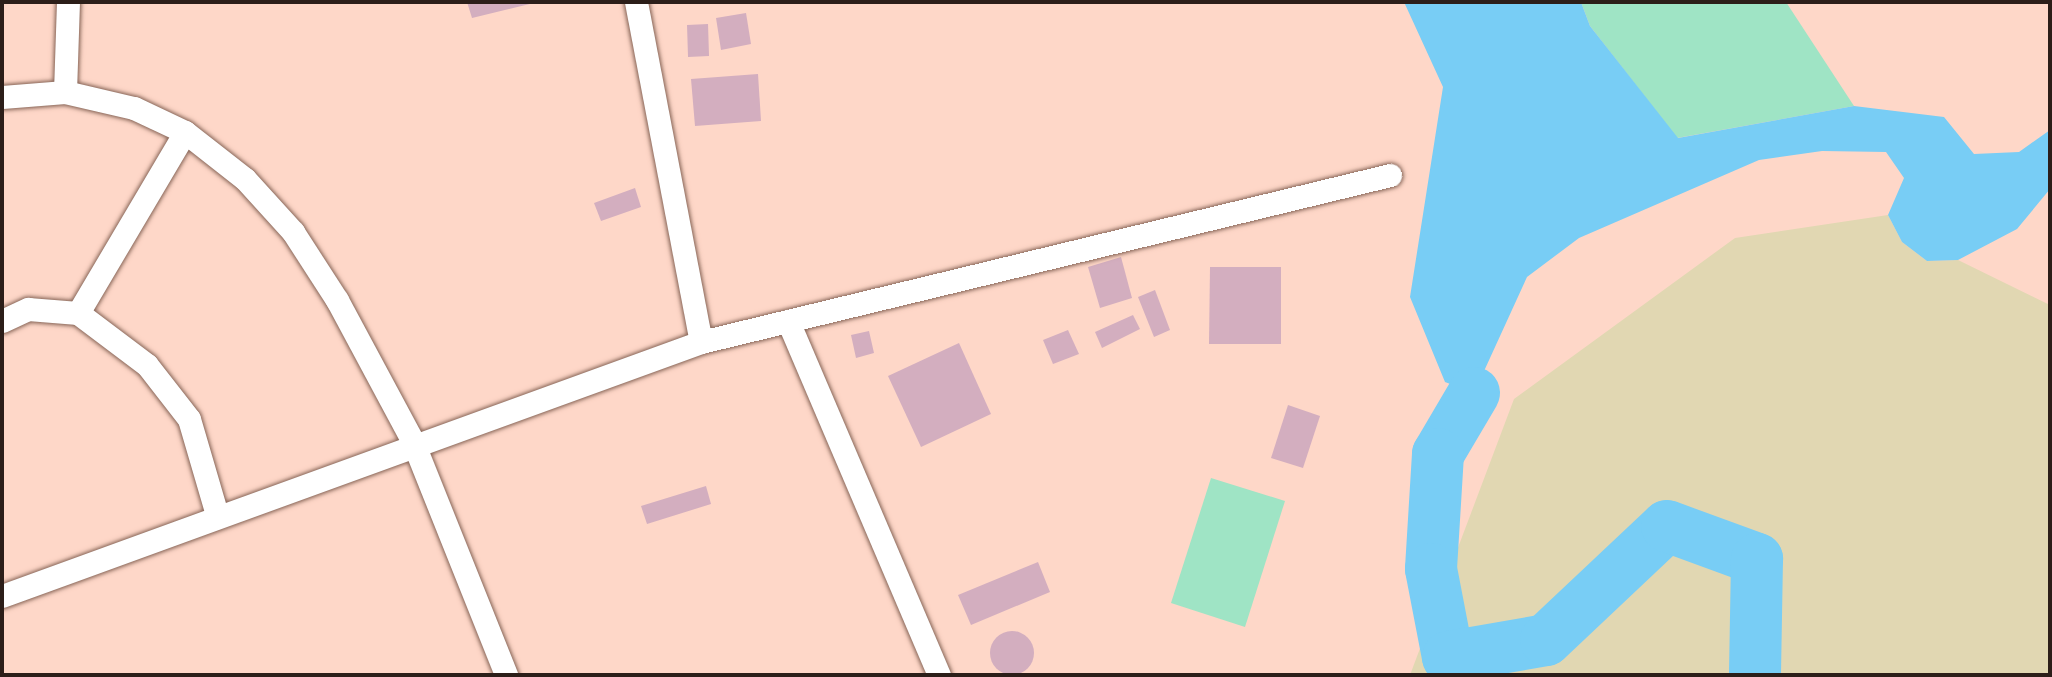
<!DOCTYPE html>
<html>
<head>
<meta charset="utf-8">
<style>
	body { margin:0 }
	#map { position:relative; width:2052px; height:677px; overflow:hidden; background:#fed7c8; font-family:"Times New Roman",serif }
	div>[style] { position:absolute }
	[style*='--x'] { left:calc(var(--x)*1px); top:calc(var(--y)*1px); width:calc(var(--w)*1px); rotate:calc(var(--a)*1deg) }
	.green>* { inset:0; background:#9fe4c5 }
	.sand>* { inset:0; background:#e1d7b2 }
	.water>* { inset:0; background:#78cdf5 }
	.river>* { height:52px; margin:-26px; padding:0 26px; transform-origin:26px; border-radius:26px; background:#78cdf5 }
	.building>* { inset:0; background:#d3aebf }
	.round { border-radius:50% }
	.roads { filter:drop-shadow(0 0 2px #876557) drop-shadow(0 0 2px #876557) }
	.street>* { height:23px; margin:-11.5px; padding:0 11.5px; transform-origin:11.5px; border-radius:11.5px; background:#fff }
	span { translate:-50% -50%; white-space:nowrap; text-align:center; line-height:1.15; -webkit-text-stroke:5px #fff; paint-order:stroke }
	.frame { position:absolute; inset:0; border:4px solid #2c1e19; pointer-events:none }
</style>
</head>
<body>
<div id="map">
	<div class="green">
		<div style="clip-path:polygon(1581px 2px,1786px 2px,1854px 106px,1677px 138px,1590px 26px)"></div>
		<div style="clip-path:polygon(1211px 478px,1285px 501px,1245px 627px,1171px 603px)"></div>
	</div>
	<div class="sand">
		<div style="clip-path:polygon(1888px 215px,1902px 242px,1927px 261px,1958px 260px,2050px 305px,2050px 675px,1410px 675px,1514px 399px,1735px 238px)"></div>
	</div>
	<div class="water">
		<div style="clip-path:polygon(1404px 2px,1581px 2px,1590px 26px,1678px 138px,1854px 106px,1944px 117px,1974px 154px,2019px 152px,2050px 130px,2050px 189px,2017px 229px,1958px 260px,1927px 261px,1902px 242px,1888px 215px,1904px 178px,1886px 152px,1822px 151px,1759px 160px,1579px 238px,1527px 277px,1474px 393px,1445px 382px,1410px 297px,1443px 87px)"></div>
	</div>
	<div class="river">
		<div style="--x:1474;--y:393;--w:71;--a:120.5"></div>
		<div style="--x:1438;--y:454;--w:115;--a:93.5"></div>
		<div style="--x:1431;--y:569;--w:90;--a:79.1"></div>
		<div style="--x:1448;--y:657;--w:99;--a:-9.8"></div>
		<div style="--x:1546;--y:640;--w:166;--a:-43.3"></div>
		<div style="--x:1667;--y:526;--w:96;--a:20.1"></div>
		<div style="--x:1757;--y:559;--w:116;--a:91"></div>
	</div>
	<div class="building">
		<div style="clip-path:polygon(467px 2px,533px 2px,534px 3px,472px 18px)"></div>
		<div style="clip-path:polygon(746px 13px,751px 44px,721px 50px,716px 18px)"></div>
		<div style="clip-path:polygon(708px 24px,709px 56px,688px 57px,687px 25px)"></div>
		<div style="clip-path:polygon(758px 74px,761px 121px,695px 126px,691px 79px)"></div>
		<div style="clip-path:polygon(635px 188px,641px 207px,601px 221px,594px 203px)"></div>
		<div style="clip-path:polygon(1121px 257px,1132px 298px,1100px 308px,1088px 267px)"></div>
		<div style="clip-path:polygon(1210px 267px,1281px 267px,1281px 344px,1209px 344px)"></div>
		<div style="clip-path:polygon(1155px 290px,1170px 330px,1154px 337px,1138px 297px)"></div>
		<div style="clip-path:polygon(1133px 315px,1140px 329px,1102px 348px,1095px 332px)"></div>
		<div style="clip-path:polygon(1068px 330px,1079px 354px,1053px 364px,1043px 340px)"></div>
		<div style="clip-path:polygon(869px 331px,874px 353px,856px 358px,851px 335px)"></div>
		<div style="clip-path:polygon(959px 343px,991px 414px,921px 447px,888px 376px)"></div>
		<div style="clip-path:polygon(1288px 405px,1320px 416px,1303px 468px,1271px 458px)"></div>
		<div style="clip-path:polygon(706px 486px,711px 504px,647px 524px,641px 506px)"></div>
		<div style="clip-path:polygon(1038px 562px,1050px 592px,971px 625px,958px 595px)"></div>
		<div class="round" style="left:990px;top:631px;width:44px;height:44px"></div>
	</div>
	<div class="roads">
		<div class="street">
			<div style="--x:636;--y:2;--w:346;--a:79.2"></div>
			<div style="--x:65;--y:92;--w:90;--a:-88.1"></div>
			<div style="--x:2;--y:97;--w:63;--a:-4.5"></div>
			<div style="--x:65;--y:92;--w:71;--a:13.1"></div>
			<div style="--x:134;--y:108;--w:56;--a:25.2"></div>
			<div style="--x:185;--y:132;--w:76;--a:38.1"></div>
			<div style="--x:245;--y:179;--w:72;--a:47.8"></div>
			<div style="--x:293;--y:232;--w:81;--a:57.1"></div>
			<div style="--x:337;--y:300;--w:161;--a:61.8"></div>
			<div style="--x:413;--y:442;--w:251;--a:68.2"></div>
			<div style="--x:78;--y:313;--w:210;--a:-59.4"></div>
			<div style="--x:2;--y:321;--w:29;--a:-25"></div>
			<div style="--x:28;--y:309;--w:50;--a:4.6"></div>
			<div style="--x:78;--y:313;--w:86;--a:37"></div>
			<div style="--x:147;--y:365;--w:68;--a:52.1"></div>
			<div style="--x:189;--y:419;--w:100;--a:73.7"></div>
			<div style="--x:788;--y:321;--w:385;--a:66.9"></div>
			<div style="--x:2;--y:596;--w:744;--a:-19.97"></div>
			<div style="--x:701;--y:342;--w:709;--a:-13.62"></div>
		</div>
	</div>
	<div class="frame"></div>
</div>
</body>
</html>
